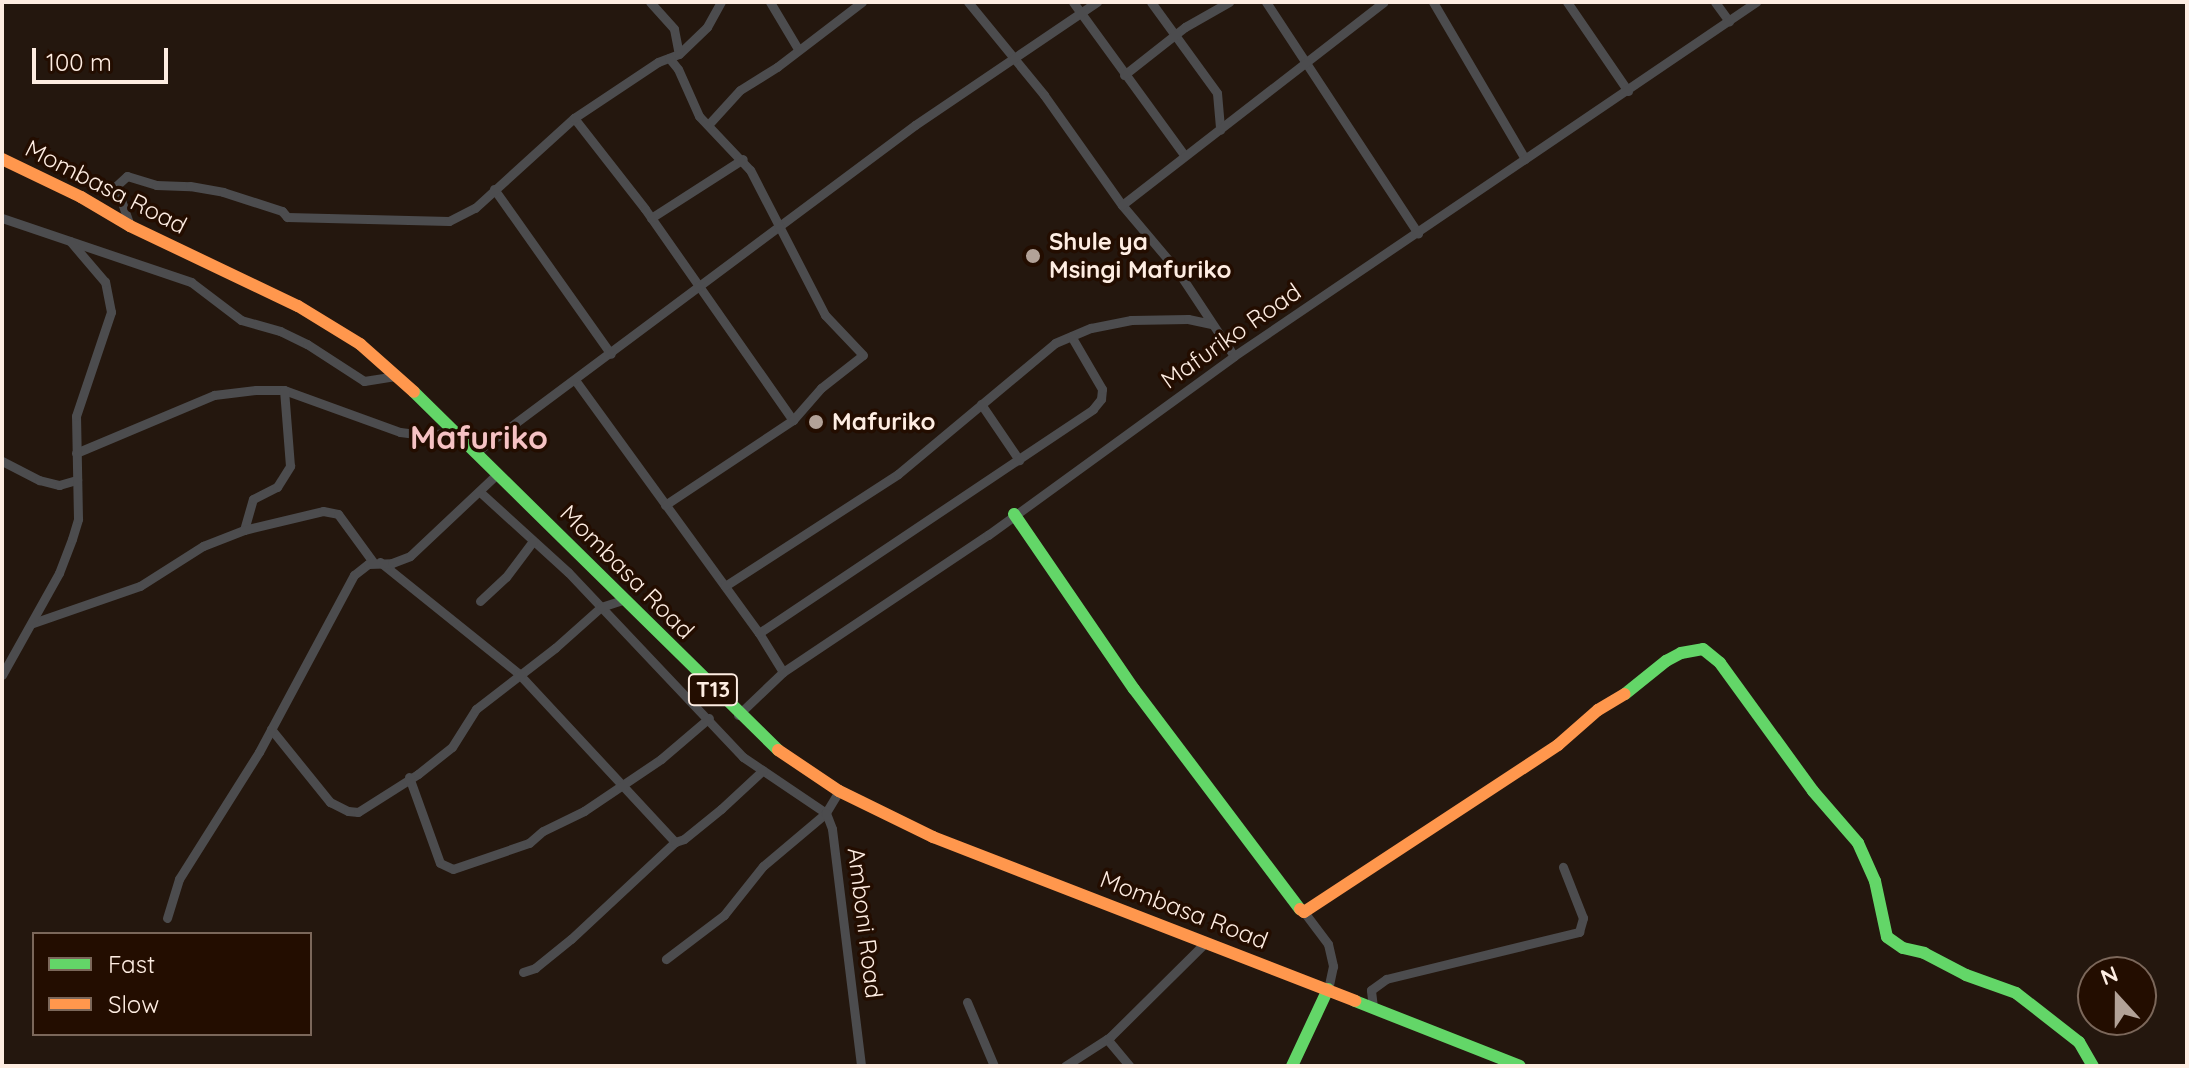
<!DOCTYPE html>
<html>
<head>
<meta charset="utf-8">
<style>
	body { margin:0 }
	#map { position:relative; width:2189px; height:1068px; overflow:hidden; background:#24170e; font-family:Quicksand,sans-serif }
	div>[style] { position:absolute }
	[style*='--x'] { left:calc(var(--x)*1px); top:calc(var(--y)*1px); width:calc(var(--w)*1px); rotate:calc(var(--a)*1deg) }
	.street>* { height:9px; margin:-4.5px; padding:0 4.5px; transform-origin:4.5px; border-radius:4.5px; background:#4c4c4e }
	.fast>* { height:12px; margin:-6px; padding:0 6px; transform-origin:6px; border-radius:6px; background:#63d668 }
	.slow>* { height:12px; margin:-6px; padding:0 6px; transform-origin:6px; border-radius:6px; background:#ff974d }
	.dots>* { width:22px; height:22px; translate:-50% -50%; box-sizing:border-box; border:4px solid #230d00; border-radius:50% }
	span { translate:-50% -50%; white-space:nowrap; text-align:center; line-height:1.15; -webkit-text-stroke:7px #230d00; paint-order:stroke }
	.shield-label span { padding:2px 6px; background:#230d00; border:2px solid; border-radius:6px; -webkit-text-stroke-width:0 }
	.shield-label { font-size:22px; color:#feede2; font-weight:700 }
	.street-label { font-size:24px; color:#feede2 }
	.poi-label { font-size:24px; color:#feede2; font-weight:700 }
	.left { translate:0 -50%; text-align:left }
	.district-label { font-size:32px; color:#f6c2c3; font-weight:700 }
	.frame { position:absolute; inset:0; border:4px solid #feede2; pointer-events:none }
	.legend { position:absolute; left:32px; top:932px; width:280px; height:104px; box-sizing:border-box; background:#230d00; border:2px solid #7b675a; margin:0; padding:10px 14px; list-style:none; font-size:24px; color:#feede2 }
	.legend li { display:flex; align-items:center; gap:16px; height:40px }
	.legend b { width:40px; border:2px solid #7b675a }
	.north { position:absolute; left:2077px; top:956px; width:80px; height:80px; box-sizing:border-box; background:#230d00; border:2px solid #7b675a; border-radius:50%; rotate:339deg; font-size:22px; font-weight:700; line-height:32px; text-align:center; color:#feede2 }
	.north::after { content:''; display:block; margin:auto; width:28px; height:36px; background:#b2a298; clip-path:polygon(50% 0,100% 100%,50% 72%,0 100%) }
	.scale { position:absolute; left:32px; top:48px; width:136px; height:36px; box-sizing:border-box; border:4px solid #feede2; border-top:0; padding-left:10px; font-size:24px; line-height:28px; white-space:nowrap; color:#feede2; -webkit-text-stroke:6px #230d00; paint-order:stroke }
</style>
</head>
<body>
<div id="map">
	<div class="street">
		<div style="--x:650;--y:2;--w:36;--a:48"></div>
		<div style="--x:674;--y:29;--w:25;--a:79"></div>
		<div style="--x:770;--y:2;--w:55;--a:59.2"></div>
		<div style="--x:968;--y:2;--w:120;--a:50.7"></div>
		<div style="--x:1044;--y:95;--w:135;--a:54.7"></div>
		<div style="--x:1122;--y:205;--w:85;--a:49.8"></div>
		<div style="--x:1177;--y:270;--w:103;--a:56.5"></div>
		<div style="--x:1073;--y:2;--w:189;--a:54"></div>
		<div style="--x:1151;--y:2;--w:112;--a:54"></div>
		<div style="--x:1217;--y:93;--w:37;--a:85"></div>
		<div style="--x:1266;--y:2;--w:277;--a:56.7"></div>
		<div style="--x:1433;--y:2;--w:182;--a:59.6"></div>
		<div style="--x:1567;--y:2;--w:108;--a:55.6"></div>
		<div style="--x:1715;--y:2;--w:24;--a:54"></div>
		<div style="--x:1124;--y:75;--w:78;--a:-38.2"></div>
		<div style="--x:1185;--y:27;--w:51;--a:-29.6"></div>
		<div style="--x:574;--y:118;--w:115;--a:52"></div>
		<div style="--x:645;--y:209;--w:258;--a:55"></div>
		<div style="--x:708;--y:125;--w:47;--a:-47.6"></div>
		<div style="--x:740;--y:90;--w:44;--a:-31.9"></div>
		<div style="--x:777;--y:67;--w:107;--a:-37.4"></div>
		<div style="--x:494;--y:189;--w:202;--a:54.7"></div>
		<div style="--x:1122;--y:205;--w:331;--a:-37.8"></div>
		<div style="--x:2;--y:218;--w:200;--a:18.7"></div>
		<div style="--x:191;--y:282;--w:63;--a:37.2"></div>
		<div style="--x:241;--y:320;--w:41;--a:15.8"></div>
		<div style="--x:280;--y:331;--w:30;--a:26"></div>
		<div style="--x:307;--y:344;--w:68;--a:33"></div>
		<div style="--x:364;--y:381;--w:33;--a:-9"></div>
		<div style="--x:651;--y:218;--w:109;--a:-32.7"></div>
		<div style="--x:129;--y:223;--w:39;--a:-109"></div>
		<div style="--x:116;--y:186;--w:15;--a:-42"></div>
		<div style="--x:127;--y:176;--w:30;--a:17"></div>
		<div style="--x:156;--y:185;--w:34;--a:2"></div>
		<div style="--x:190;--y:186;--w:34;--a:10"></div>
		<div style="--x:223;--y:192;--w:62;--a:17.9"></div>
		<div style="--x:282;--y:211;--w:8;--a:50"></div>
		<div style="--x:287;--y:217;--w:162;--a:1.4"></div>
		<div style="--x:449;--y:221;--w:29;--a:-27"></div>
		<div style="--x:475;--y:208;--w:134;--a:-42.3"></div>
		<div style="--x:574;--y:118;--w:101;--a:-33.7"></div>
		<div style="--x:658;--y:62;--w:22;--a:-21"></div>
		<div style="--x:679;--y:54;--w:39;--a:-44"></div>
		<div style="--x:707;--y:27;--w:29;--a:-61"></div>
		<div style="--x:575;--y:380;--w:313;--a:54"></div>
		<div style="--x:759;--y:633;--w:46;--a:58.4"></div>
		<div style="--x:981;--y:404;--w:68;--a:55.8"></div>
		<div style="--x:76;--y:453;--w:150;--a:-22.8"></div>
		<div style="--x:214;--y:395;--w:42;--a:-6.8"></div>
		<div style="--x:256;--y:390;--w:28;--a:0"></div>
		<div style="--x:284;--y:390;--w:123;--a:19.9"></div>
		<div style="--x:400;--y:432;--w:26;--a:7"></div>
		<div style="--x:426;--y:435;--w:30;--a:-6"></div>
		<div style="--x:475;--y:453;--w:549;--a:-36.7"></div>
		<div style="--x:915;--y:125;--w:220;--a:-34.1"></div>
		<div style="--x:2;--y:461;--w:42;--a:27.2"></div>
		<div style="--x:39;--y:480;--w:21;--a:14"></div>
		<div style="--x:59;--y:485;--w:19;--a:-16"></div>
		<div style="--x:480;--y:492;--w:119;--a:42.3"></div>
		<div style="--x:568;--y:572;--w:255;--a:46.6"></div>
		<div style="--x:743;--y:757;--w:100;--a:34"></div>
		<div style="--x:826;--y:813;--w:82;--a:139.9"></div>
		<div style="--x:763;--y:866;--w:63;--a:128.5"></div>
		<div style="--x:724;--y:915;--w:73;--a:142.8"></div>
		<div style="--x:665;--y:505;--w:154;--a:-33.6"></div>
		<div style="--x:793;--y:420;--w:43;--a:-48.8"></div>
		<div style="--x:821;--y:388;--w:53;--a:-38.2"></div>
		<div style="--x:863;--y:355;--w:55;--a:-133.5"></div>
		<div style="--x:825;--y:315;--w:163;--a:-117.3"></div>
		<div style="--x:750;--y:170;--w:74;--a:-133.4"></div>
		<div style="--x:699;--y:116;--w:51;--a:-114.1"></div>
		<div style="--x:678;--y:69;--w:14;--a:-129"></div>
		<div style="--x:244;--y:530;--w:32;--a:-74"></div>
		<div style="--x:253;--y:499;--w:27;--a:-27"></div>
		<div style="--x:277;--y:487;--w:25;--a:-58"></div>
		<div style="--x:290;--y:466;--w:76;--a:-94.5"></div>
		<div style="--x:380;--y:562;--w:177;--a:38.8"></div>
		<div style="--x:518;--y:673;--w:231;--a:47.1"></div>
		<div style="--x:725;--y:586;--w:206;--a:-32.9"></div>
		<div style="--x:898;--y:474;--w:204;--a:-39.8"></div>
		<div style="--x:1055;--y:343;--w:39;--a:-23"></div>
		<div style="--x:1091;--y:328;--w:41;--a:-11.3"></div>
		<div style="--x:1131;--y:320;--w:57;--a:-1"></div>
		<div style="--x:1188;--y:319;--w:24;--a:12"></div>
		<div style="--x:480;--y:601;--w:35;--a:-43"></div>
		<div style="--x:506;--y:577;--w:45;--a:-53.1"></div>
		<div style="--x:33;--y:623;--w:113;--a:-19.1"></div>
		<div style="--x:140;--y:586;--w:75;--a:-32.4"></div>
		<div style="--x:203;--y:546;--w:44;--a:-21.3"></div>
		<div style="--x:244;--y:530;--w:81;--a:-13.5"></div>
		<div style="--x:323;--y:511;--w:15;--a:11"></div>
		<div style="--x:338;--y:514;--w:59;--a:53.9"></div>
		<div style="--x:759;--y:633;--w:402;--a:-33.8"></div>
		<div style="--x:1093;--y:409;--w:13;--a:-51"></div>
		<div style="--x:1101;--y:399;--w:10;--a:-84"></div>
		<div style="--x:1102;--y:389;--w:61;--a:-120.3"></div>
		<div style="--x:2;--y:675;--w:117;--a:-60.8"></div>
		<div style="--x:59;--y:573;--w:36;--a:-69"></div>
		<div style="--x:72;--y:539;--w:21;--a:-73"></div>
		<div style="--x:78;--y:519;--w:103;--a:-91.1"></div>
		<div style="--x:76;--y:416;--w:110;--a:-71.4"></div>
		<div style="--x:111;--y:312;--w:31;--a:-101"></div>
		<div style="--x:105;--y:282;--w:54;--a:-130.5"></div>
		<div style="--x:738;--y:715;--w:62;--a:-43.7"></div>
		<div style="--x:783;--y:672;--w:247;--a:-33.8"></div>
		<div style="--x:988;--y:535;--w:304;--a:-36"></div>
		<div style="--x:1234;--y:356;--w:631;--a:-34.14"></div>
		<div style="--x:271;--y:729;--w:94;--a:51.1"></div>
		<div style="--x:330;--y:802;--w:20;--a:27"></div>
		<div style="--x:348;--y:811;--w:10;--a:6"></div>
		<div style="--x:358;--y:812;--w:71;--a:-32.3"></div>
		<div style="--x:418;--y:774;--w:43;--a:-38.5"></div>
		<div style="--x:452;--y:747;--w:45;--a:-57.7"></div>
		<div style="--x:476;--y:709;--w:100;--a:-37.7"></div>
		<div style="--x:555;--y:648;--w:62;--a:-41.7"></div>
		<div style="--x:601;--y:607;--w:25;--a:-18"></div>
		<div style="--x:409;--y:777;--w:91;--a:70.2"></div>
		<div style="--x:440;--y:863;--w:14;--a:25"></div>
		<div style="--x:453;--y:869;--w:80;--a:-18.9"></div>
		<div style="--x:529;--y:843;--w:18;--a:-41"></div>
		<div style="--x:543;--y:831;--w:46;--a:-26"></div>
		<div style="--x:584;--y:811;--w:93;--a:-34"></div>
		<div style="--x:661;--y:759;--w:63;--a:-40.5"></div>
		<div style="--x:839;--y:791;--w:26;--a:121"></div>
		<div style="--x:826;--y:813;--w:17;--a:69"></div>
		<div style="--x:832;--y:829;--w:239;--a:83"></div>
		<div style="--x:1304;--y:912;--w:40;--a:53"></div>
		<div style="--x:1328;--y:944;--w:23;--a:77"></div>
		<div style="--x:1333;--y:966;--w:24;--a:102"></div>
		<div style="--x:167;--y:918;--w:41;--a:-72.9"></div>
		<div style="--x:179;--y:879;--w:150;--a:-57.8"></div>
		<div style="--x:259;--y:752;--w:201;--a:-61.8"></div>
		<div style="--x:354;--y:575;--w:18;--a:-38"></div>
		<div style="--x:368;--y:564;--w:24;--a:-2"></div>
		<div style="--x:392;--y:563;--w:19;--a:-21"></div>
		<div style="--x:410;--y:556;--w:120;--a:-43.3"></div>
		<div style="--x:523;--y:972;--w:13;--a:-18"></div>
		<div style="--x:535;--y:968;--w:46;--a:-38.9"></div>
		<div style="--x:571;--y:939;--w:142;--a:-43"></div>
		<div style="--x:675;--y:842;--w:9;--a:-18"></div>
		<div style="--x:684;--y:839;--w:48;--a:-39"></div>
		<div style="--x:721;--y:809;--w:57;--a:-42.9"></div>
		<div style="--x:967;--y:1002;--w:69;--a:67.1"></div>
		<div style="--x:1373;--y:1007;--w:17;--a:-97"></div>
		<div style="--x:1371;--y:990;--w:19;--a:-36"></div>
		<div style="--x:1386;--y:979;--w:199;--a:-13.7"></div>
		<div style="--x:1579;--y:932;--w:15;--a:-74"></div>
		<div style="--x:1583;--y:918;--w:55;--a:-111.4"></div>
		<div style="--x:1107;--y:1039;--w:35;--a:50"></div>
		<div style="--x:1065;--y:1066;--w:54;--a:-32.8"></div>
		<div style="--x:1110;--y:1037;--w:135;--a:-44.7"></div>
	</div>
	<div class="fast">
		<div style="--x:414;--y:392;--w:511;--a:44.52"></div>
		<div style="--x:1014;--y:514;--w:212;--a:55.6"></div>
		<div style="--x:1134;--y:689;--w:276;--a:53"></div>
		<div style="--x:1625;--y:694;--w:53;--a:-38.8"></div>
		<div style="--x:1666;--y:661;--w:17;--a:-28"></div>
		<div style="--x:1681;--y:653;--w:22;--a:-10"></div>
		<div style="--x:1703;--y:649;--w:22;--a:39"></div>
		<div style="--x:1720;--y:663;--w:158;--a:54"></div>
		<div style="--x:1813;--y:791;--w:69;--a:49.1"></div>
		<div style="--x:1858;--y:843;--w:42;--a:65.9"></div>
		<div style="--x:1875;--y:881;--w:57;--a:77.9"></div>
		<div style="--x:1887;--y:937;--w:19;--a:35"></div>
		<div style="--x:1903;--y:948;--w:22;--a:13"></div>
		<div style="--x:1924;--y:953;--w:47;--a:27.6"></div>
		<div style="--x:1966;--y:975;--w:53;--a:19.8"></div>
		<div style="--x:2016;--y:993;--w:80;--a:37.9"></div>
		<div style="--x:2079;--y:1042;--w:28;--a:60"></div>
		<div style="--x:1355;--y:1001;--w:177;--a:21.5"></div>
		<div style="--x:1292;--y:1066;--w:85;--a:-64.9"></div>
	</div>
	<div class="slow">
		<div style="--x:2;--y:159;--w:88;--a:25.7"></div>
		<div style="--x:81;--y:197;--w:57;--a:30.6"></div>
		<div style="--x:130;--y:226;--w:186;--a:25.5"></div>
		<div style="--x:298;--y:306;--w:73;--a:31.5"></div>
		<div style="--x:360;--y:344;--w:72;--a:41.6"></div>
		<div style="--x:778;--y:750;--w:73;--a:33.9"></div>
		<div style="--x:839;--y:791;--w:105;--a:26.1"></div>
		<div style="--x:933;--y:837;--w:453;--a:21.2"></div>
		<div style="--x:1300;--y:909;--w:5;--a:37"></div>
		<div style="--x:1304;--y:912;--w:304;--a:-33.3"></div>
		<div style="--x:1558;--y:745;--w:53;--a:-41.2"></div>
		<div style="--x:1598;--y:710;--w:31;--a:-31"></div>
	</div>
	<div class="dots">
		<div style="left:1033px;top:256px;background:#b2a298"></div>
		<div style="left:816px;top:422px;background:#b2a298"></div>
	</div>
	<div class="shield-label">
		<span style="left:713px;top:690px">T13</span>
	</div>
	<div class="street-label">
		<span style="left:106px;top:187px;rotate:27deg">Mombasa Road</span>
		<span style="left:1231px;top:336px;rotate:-35deg">Mafuriko Road</span>
		<span style="left:627px;top:572px;rotate:45deg">Mombasa Road</span>
		<span style="left:1184px;top:910px;rotate:21deg">Mombasa Road</span>
		<span style="left:865px;top:923px;rotate:83deg">Amboni Road</span>
	</div>
	<div class="poi-label">
		<span class="left" style="left:1049px;top:256px">Shule ya<br>Msingi Mafuriko</span>
		<span class="left" style="left:832px;top:422px">Mafuriko</span>
	</div>
	<div class="district-label">
		<span style="left:479px;top:437px">Mafuriko</span>
	</div>
	<div class="frame"></div>
	<ul class="legend">
	<li><b style="height:10px;background:#63d668"></b>Fast</li>
	<li><b style="height:10px;background:#ff974d"></b>Slow</li>
	</ul>
	<div class="north">N</div>
	<div class="scale">100 m</div>
</div>
</body>
</html>
